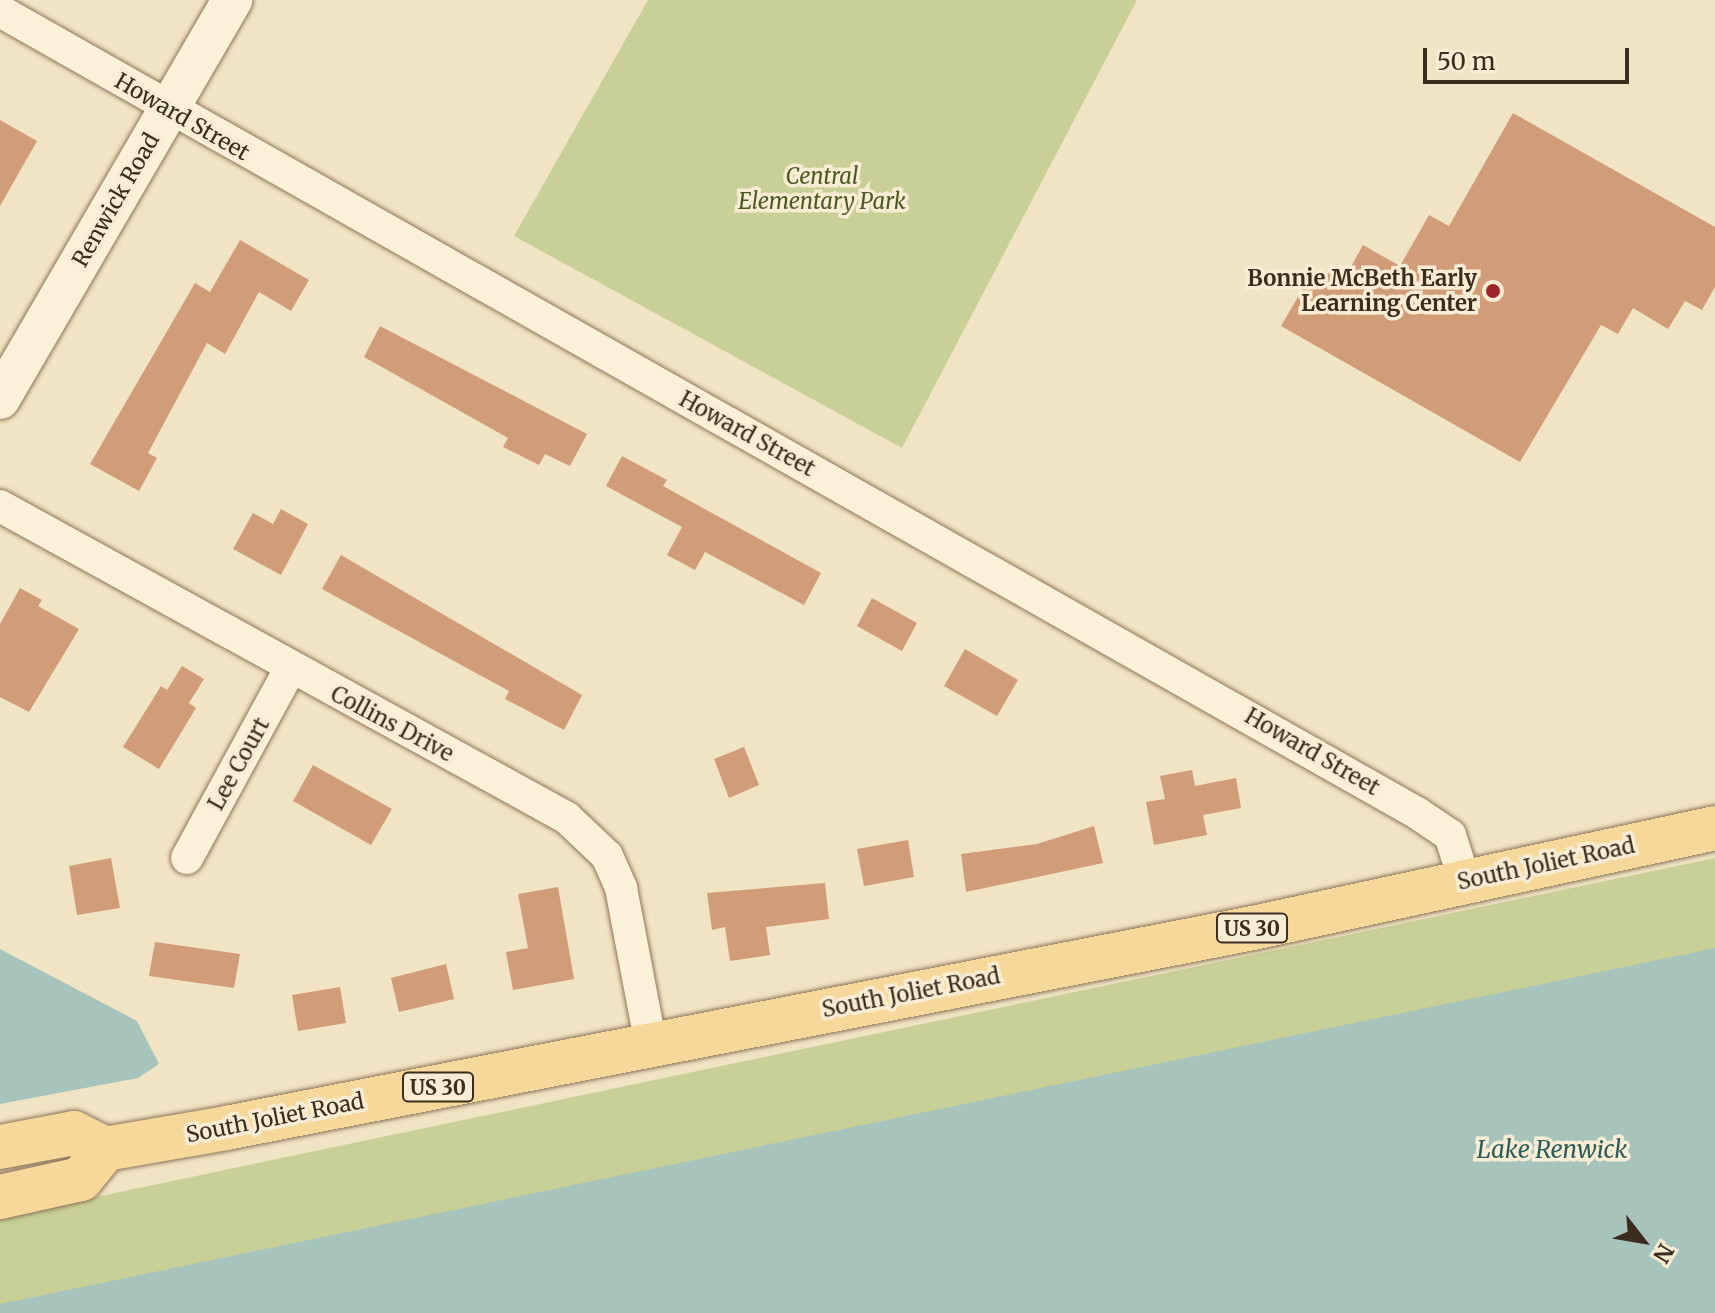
<!DOCTYPE html>
<html>
<head>
<meta charset="utf-8">
<style>
	body { margin:0 }
	#map { position:relative; width:1715px; height:1313px; overflow:hidden; background:#f1e4c4; font-family:Merriweather,serif }
	div>[style] { position:absolute }
	[style*='--x'] { left:calc(var(--x)*1px); top:calc(var(--y)*1px); width:calc(var(--w)*1px); rotate:calc(var(--a)*1deg) }
	.green>* { inset:0; background:#c9d097 }
	.water>* { inset:0; background:#a6c4bb }
	.building>* { inset:0; background:#d19d78 }
	.roads { filter:drop-shadow(0 0 2px #8d7559) drop-shadow(0 0 2px #8d7559) }
	.minor>* { height:32px; margin:-16px; padding:0 16px; transform-origin:16px; border-radius:16px; background:#fbf0d8 }
	.tertiary>* { height:40px; margin:-20px; padding:0 20px; transform-origin:20px; border-radius:20px; background:#fbf0d8 }
	.primary>* { height:44px; margin:-22px; padding:0 22px; transform-origin:22px; border-radius:22px; background:#f6d99a }
	.dots>* { width:22px; height:22px; translate:-50% -50%; box-sizing:border-box; border:4px solid #f8edd4; border-radius:50% }
	span { translate:-50% -50%; white-space:nowrap; text-align:center; line-height:1.15; -webkit-text-stroke:7px #f8edd4; paint-order:stroke }
	.shield-label span { padding:2px 6px; background:#f8edd4; border:2px solid; border-radius:6px; -webkit-text-stroke-width:0 }
	.shield-label { font-size:20px; color:#3c2c1e; font-weight:700 }
	.street-label { font-size:22px; color:#3c2c1e }
	.park-label { font-size:22px; color:#4c5a23; font-style:italic }
	.poi-label { font-size:22px; color:#3c2c1e; font-weight:700 }
	.right { translate:-100% -50%; text-align:right }
	.water-label { font-size:24px; color:#2c5c59; font-style:italic }
	.north { position:absolute; left:1603px; top:1201px; width:80px; height:80px; -webkit-text-stroke:6px #f8edd4; paint-order:stroke; rotate:121deg; font-size:22px; font-weight:700; line-height:32px; text-align:center; color:#3c2c1e }
	.north::after { content:''; display:block; margin:auto; width:28px; height:36px; background:#3c2c1e; clip-path:polygon(50% 0,100% 100%,50% 72%,0 100%) }
	.scale { position:absolute; left:1423px; top:48px; width:206px; height:36px; box-sizing:border-box; border:4px solid #3c2c1e; border-top:0; padding-left:10px; font-size:24px; line-height:28px; white-space:nowrap; color:#3c2c1e; -webkit-text-stroke:6px #f8edd4; paint-order:stroke }
</style>
</head>
<body>
<div id="map">
	<div class="green">
		<div style="clip-path:polygon(648px 0,1137px 0,902px 448px,514px 236px)"></div>
		<div style="clip-path:polygon(1715px 858px,1715px 1313px,0 1313px,0 1217px)"></div>
	</div>
	<div class="water">
		<div style="clip-path:polygon(1715px 948px,1715px 1313px,0 1313px,0 1304px)"></div>
		<div style="clip-path:polygon(0 949px,137px 1021px,159px 1064px,138px 1078px,0 1104px)"></div>
	</div>
	<div class="building">
		<div style="clip-path:polygon(1513px 113px,1715px 227px,1715px 287px,1702px 310px,1685px 301px,1668px 329px,1633px 308px,1618px 334px,1601px 325px,1520px 462px,1281px 326px,1307px 281px,1319px 288px,1332px 266px,1347px 274px,1363px 245px,1400px 266px,1429px 215px,1449px 226px)"></div>
		<div style="clip-path:polygon(0 120px,37px 141px,0 206px)"></div>
		<div style="clip-path:polygon(240px 240px,309px 280px,291px 311px,259px 292px,225px 354px,207px 343px,148px 453px,157px 458px,139px 491px,90px 464px,195px 283px,210px 292px)"></div>
		<div style="clip-path:polygon(380px 326px,587px 434px,570px 466px,545px 454px,539px 465px,503px 447px,508px 438px,364px 357px)"></div>
		<div style="clip-path:polygon(622px 456px,667px 480px,663px 486px,821px 573px,804px 605px,705px 552px,695px 570px,667px 555px,682px 527px,606px 486px)"></div>
		<div style="clip-path:polygon(281px 509px,308px 524px,281px 575px,233px 549px,253px 513px,273px 524px)"></div>
		<div style="clip-path:polygon(341px 555px,582px 695px,564px 730px,505px 699px,509px 691px,322px 589px)"></div>
		<div style="clip-path:polygon(20px 588px,42px 600px,38px 606px,79px 629px,29px 712px,0 697px,0 624px)"></div>
		<div style="clip-path:polygon(872px 598px,917px 623px,902px 651px,857px 626px)"></div>
		<div style="clip-path:polygon(965px 649px,1018px 680px,997px 716px,944px 686px)"></div>
		<div style="clip-path:polygon(182px 666px,204px 679px,189px 703px,196px 708px,159px 769px,123px 747px,161px 686px,167px 690px)"></div>
		<div style="clip-path:polygon(744px 747px,759px 785px,729px 798px,714px 759px)"></div>
		<div style="clip-path:polygon(313px 765px,392px 809px,371px 845px,293px 801px)"></div>
		<div style="clip-path:polygon(1192px 770px,1195px 786px,1236px 778px,1241px 808px,1203px 815px,1207px 835px,1154px 845px,1146px 802px,1165px 799px,1160px 776px)"></div>
		<div style="clip-path:polygon(1094px 826px,1103px 863px,966px 892px,961px 854px,1037px 844px)"></div>
		<div style="clip-path:polygon(908px 840px,914px 877px,864px 886px,857px 849px)"></div>
		<div style="clip-path:polygon(111px 858px,120px 908px,77px 915px,69px 866px)"></div>
		<div style="clip-path:polygon(825px 883px,829px 919px,766px 927px,770px 955px,730px 961px,725px 927px,712px 930px,707px 893px)"></div>
		<div style="clip-path:polygon(558px 887px,574px 979px,513px 990px,506px 952px,528px 948px,518px 894px)"></div>
		<div style="clip-path:polygon(155px 942px,240px 954px,234px 988px,149px 976px)"></div>
		<div style="clip-path:polygon(446px 964px,454px 999px,399px 1012px,391px 978px)"></div>
		<div style="clip-path:polygon(340px 987px,346px 1023px,298px 1031px,292px 995px)"></div>
	</div>
	<div class="roads">
		<div class="minor">
			<div style="--x:0;--y:11;--w:1628;--a:29.51"></div>
			<div style="--x:1417;--y:813;--w:40;--a:34"></div>
			<div style="--x:1450;--y:835;--w:49;--a:72.3"></div>
			<div style="--x:0;--y:506;--w:647;--a:28.82"></div>
			<div style="--x:567;--y:818;--w:55;--a:43.5"></div>
			<div style="--x:607;--y:856;--w:35;--a:66"></div>
			<div style="--x:621;--y:888;--w:161;--a:79.2"></div>
			<div style="--x:187;--y:858;--w:215;--a:-61.4"></div>
		</div>
		<div class="tertiary">
			<div style="--x:0;--y:399;--w:462;--a:-59.8"></div>
		</div>
		<div class="primary">
			<div style="--x:0;--y:1147;--w:75;--a:-10.7"></div>
			<div style="--x:74;--y:1133;--w:35;--a:27"></div>
			<div style="--x:105;--y:1149;--w:123;--a:-9.8"></div>
			<div style="--x:226;--y:1128;--w:1046;--a:-11.02"></div>
			<div style="--x:1253;--y:928;--w:473;--a:-12.2"></div>
			<div style="--x:0;--y:1197;--w:83;--a:-12.5"></div>
			<div style="--x:81;--y:1179;--w:38;--a:-51"></div>
		</div>
	</div>
	<div class="dots">
		<div style="left:1493px;top:291px;background:#a02526"></div>
	</div>
	<div class="shield-label">
		<span style="left:1252px;top:928px">US 30</span>
		<span style="left:438px;top:1087px">US 30</span>
	</div>
	<div class="street-label">
		<span style="left:182px;top:117px;rotate:30deg">Howard Street</span>
		<span style="left:116px;top:200px;rotate:-60deg">Renwick Road</span>
		<span style="left:747px;top:434px;rotate:29deg">Howard Street</span>
		<span style="left:392px;top:724px;rotate:28deg">Collins Drive</span>
		<span style="left:1312px;top:752px;rotate:30deg">Howard Street</span>
		<span style="left:239px;top:764px;rotate:-61deg">Lee Court</span>
		<span style="left:1546px;top:864px;rotate:-12deg">South Joliet Road</span>
		<span style="left:911px;top:993px;rotate:-11deg">South Joliet Road</span>
		<span style="left:275px;top:1118px;rotate:-11deg">South Joliet Road</span>
	</div>
	<div class="park-label">
		<span style="left:822px;top:189px">Central<br>Elementary Park</span>
	</div>
	<div class="poi-label">
		<span class="right" style="left:1477px;top:291px">Bonnie McBeth Early<br>Learning Center</span>
	</div>
	<div class="water-label">
		<span style="left:1552px;top:1150px">Lake Renwick</span>
	</div>
	<div class="north">N</div>
	<div class="scale">50 m</div>
</div>
</body>
</html>
